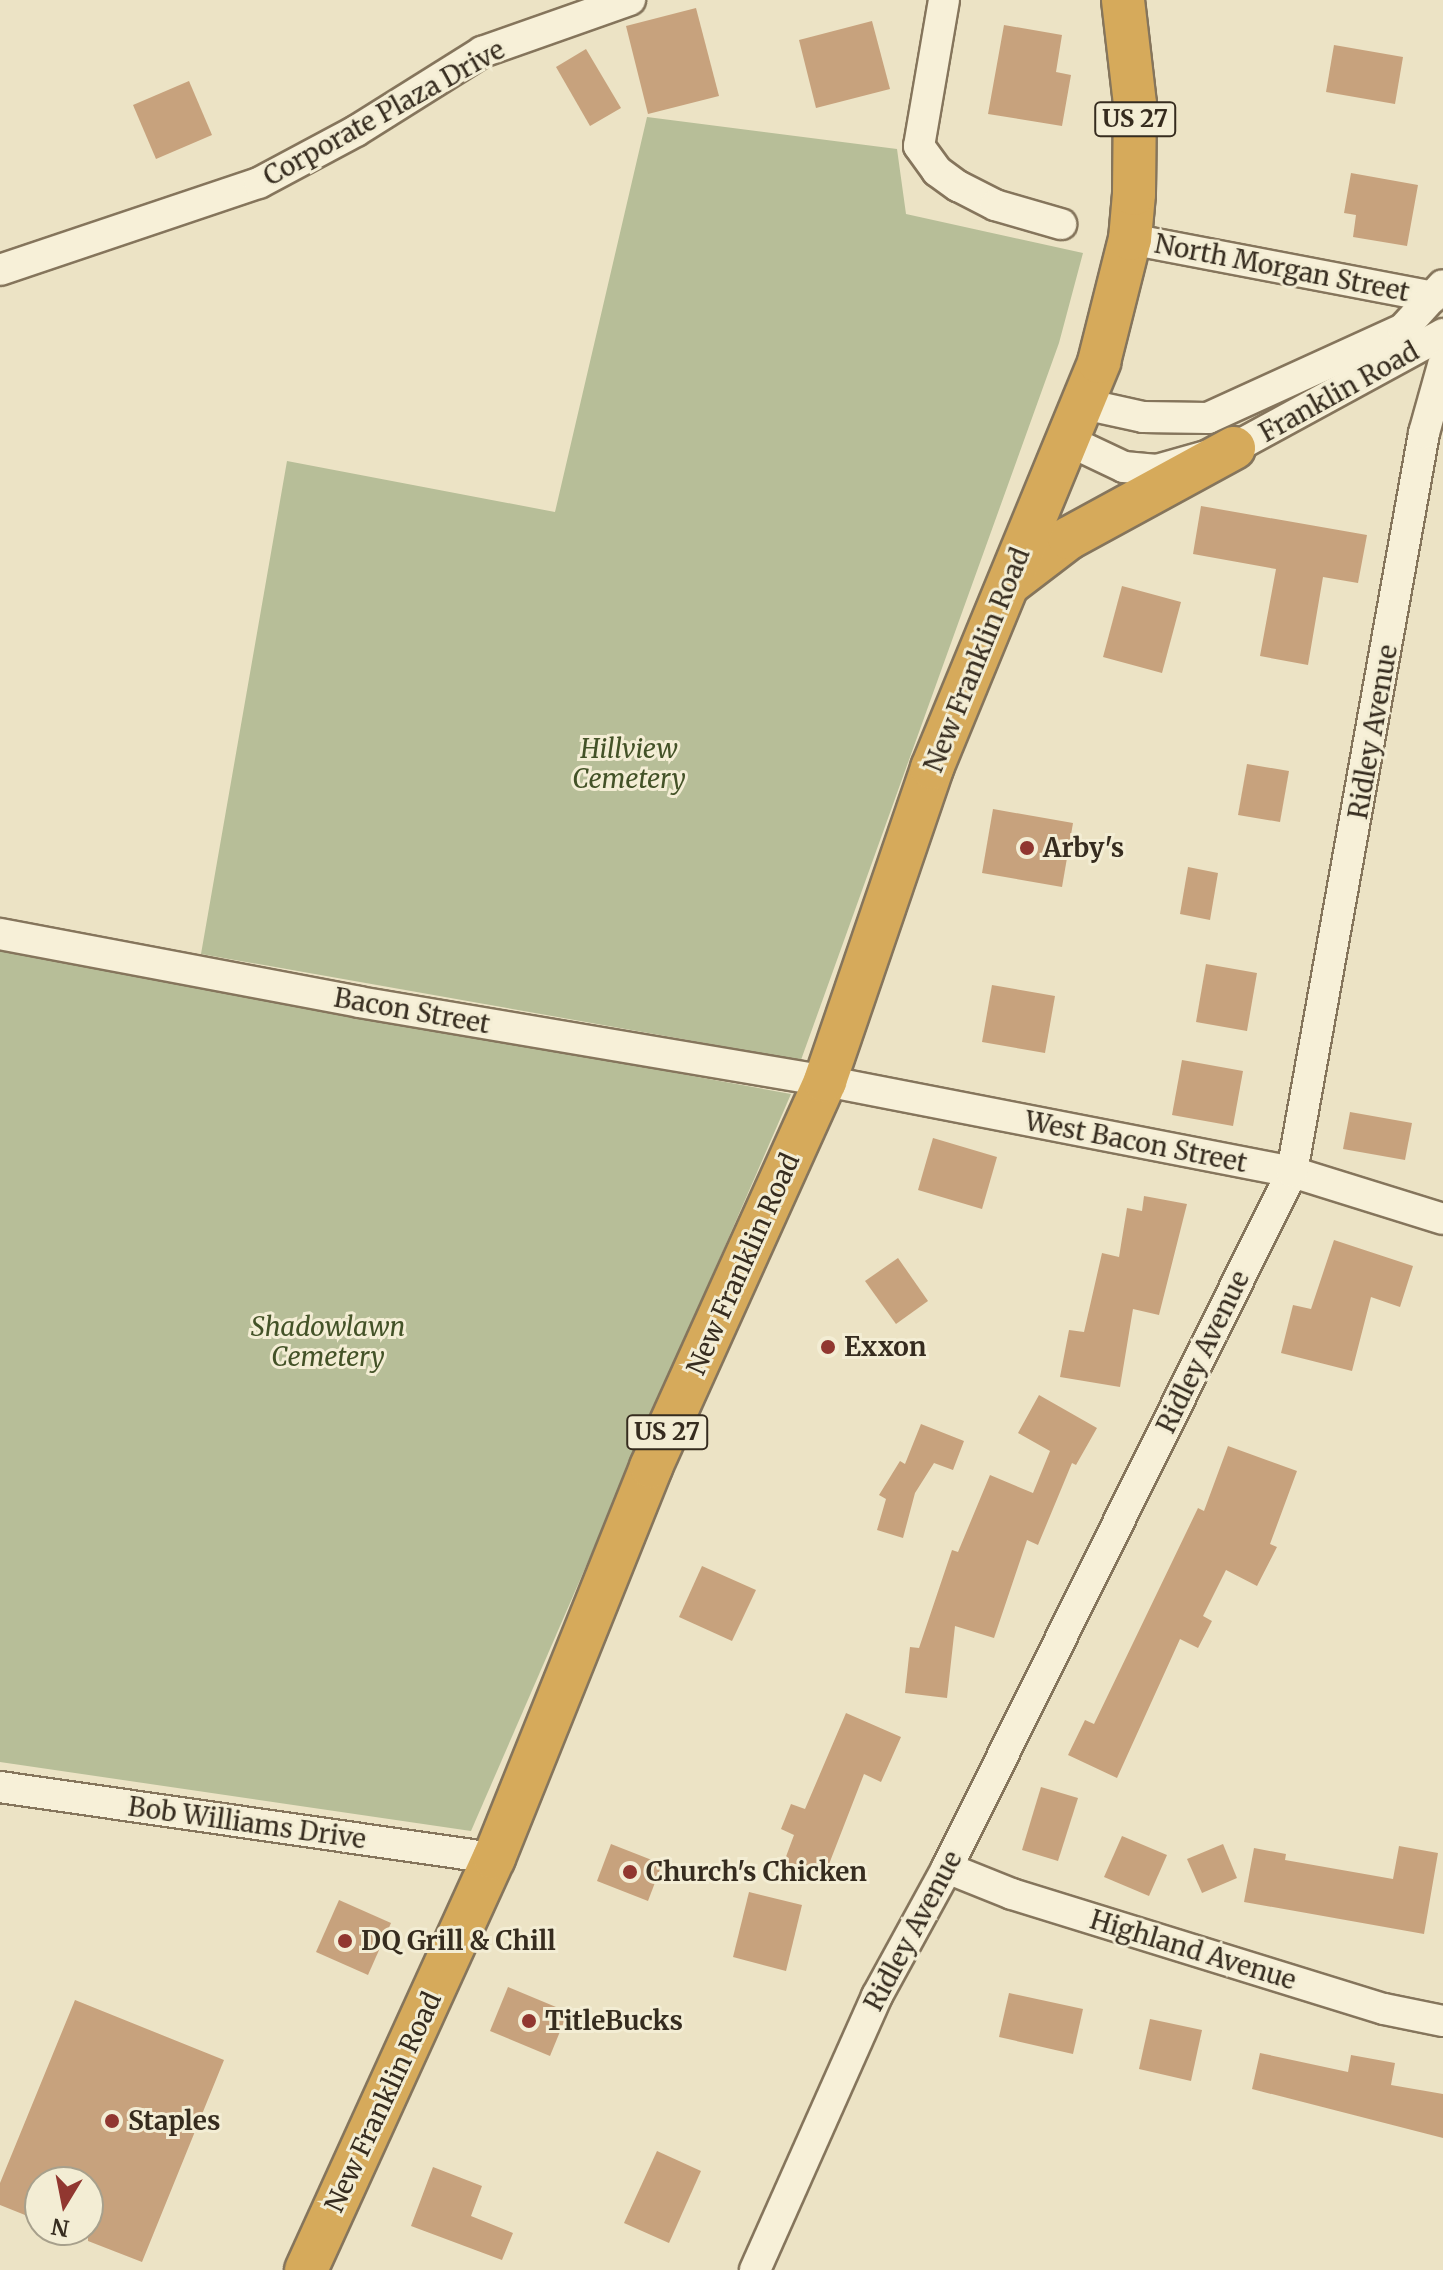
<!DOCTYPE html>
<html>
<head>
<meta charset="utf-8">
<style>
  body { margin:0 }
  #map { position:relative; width:1443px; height:2270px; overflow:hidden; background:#ece3c5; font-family:Merriweather,serif }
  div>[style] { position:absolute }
  .cemetery>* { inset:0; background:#b7be98 }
  .building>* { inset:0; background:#c7a27d }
  .roads { filter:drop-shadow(2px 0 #85755c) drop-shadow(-2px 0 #85755c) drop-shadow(0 2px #85755c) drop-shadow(0 -2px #85755c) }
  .minor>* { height:30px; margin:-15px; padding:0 15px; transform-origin:15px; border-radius:15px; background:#f7f0d8 }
  .highway>* { height:42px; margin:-21px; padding:0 21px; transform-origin:21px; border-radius:21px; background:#d6aa5b }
  .dots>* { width:22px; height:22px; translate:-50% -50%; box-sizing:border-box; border:4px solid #f3edd4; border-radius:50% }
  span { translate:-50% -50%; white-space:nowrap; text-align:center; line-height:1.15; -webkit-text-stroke:6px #f3edd4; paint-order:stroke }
  .shield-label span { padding:2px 6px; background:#f3edd4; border:2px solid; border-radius:6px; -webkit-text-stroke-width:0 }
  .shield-label { font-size:24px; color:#362c1f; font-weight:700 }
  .street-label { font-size:26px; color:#362c1f }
  .park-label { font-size:26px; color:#435227; font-style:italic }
  .poi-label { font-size:26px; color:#362c1f; font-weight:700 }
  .left { translate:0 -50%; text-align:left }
  .north { position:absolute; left:24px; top:2166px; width:80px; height:80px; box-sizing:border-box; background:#f3edd4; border:2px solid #a7a08c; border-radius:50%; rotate:190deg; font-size:22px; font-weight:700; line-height:32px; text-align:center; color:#362c1f }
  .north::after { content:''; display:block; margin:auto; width:28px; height:36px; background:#913730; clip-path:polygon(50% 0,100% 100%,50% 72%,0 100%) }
</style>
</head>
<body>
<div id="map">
  <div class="cemetery">
    <div style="clip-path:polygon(647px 117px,897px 149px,906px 214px,1083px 253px,1059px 343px,801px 1060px,201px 954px,287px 461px,555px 512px)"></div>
    <div style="clip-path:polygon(0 950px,791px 1094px,471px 1831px,0 1762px)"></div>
  </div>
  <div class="building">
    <div style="clip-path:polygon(696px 8px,719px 96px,648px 114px,626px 26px)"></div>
    <div style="clip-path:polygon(872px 21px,890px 89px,816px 108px,799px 40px)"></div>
    <div style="clip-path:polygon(1004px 25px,1062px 35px,1056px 72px,1071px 75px,1062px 126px,988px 114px)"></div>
    <div style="clip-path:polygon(1334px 45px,1403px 57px,1395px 104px,1326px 92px)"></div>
    <div style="clip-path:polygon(586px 49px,621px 108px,590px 126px,556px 67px)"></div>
    <div style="clip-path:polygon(189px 81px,212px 135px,156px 159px,133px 105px)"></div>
    <div style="clip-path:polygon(1351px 173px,1418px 185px,1407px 246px,1353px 237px,1356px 215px,1344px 213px)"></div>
    <div style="clip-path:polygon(1201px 506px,1367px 535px,1358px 583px,1323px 577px,1308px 665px,1260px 656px,1276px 569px,1193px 554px)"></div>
    <div style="clip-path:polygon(1122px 586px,1181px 602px,1162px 673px,1103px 657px)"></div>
    <div style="clip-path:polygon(1247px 764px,1289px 771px,1280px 822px,1238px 815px)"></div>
    <div style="clip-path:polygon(993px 809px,1073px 823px,1062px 887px,982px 873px)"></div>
    <div style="clip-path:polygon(1188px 867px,1218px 873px,1210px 920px,1180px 914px)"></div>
    <div style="clip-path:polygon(1206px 964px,1257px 973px,1247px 1031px,1196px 1022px)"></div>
    <div style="clip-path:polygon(992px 985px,1055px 996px,1045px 1053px,982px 1042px)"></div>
    <div style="clip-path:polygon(1182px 1060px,1243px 1071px,1233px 1126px,1172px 1115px)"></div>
    <div style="clip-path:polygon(1350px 1112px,1412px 1123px,1405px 1160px,1343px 1149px)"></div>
    <div style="clip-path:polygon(933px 1138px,997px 1157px,982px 1209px,918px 1190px)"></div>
    <div style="clip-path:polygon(1144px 1196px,1187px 1204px,1159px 1315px,1133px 1309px,1120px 1387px,1060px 1377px,1069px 1330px,1084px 1332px,1102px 1253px,1119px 1257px,1127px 1208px,1142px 1211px)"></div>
    <div style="clip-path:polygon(1334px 1240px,1413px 1266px,1400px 1307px,1371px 1297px,1352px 1371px,1281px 1353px,1293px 1305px,1311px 1309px)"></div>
    <div style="clip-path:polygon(898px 1258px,928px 1301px,896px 1324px,865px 1281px)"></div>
    <div style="clip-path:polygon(1039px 1395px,1097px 1428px,1076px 1465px,1072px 1463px,1038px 1545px,1027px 1540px,994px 1638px,955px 1626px,947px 1698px,905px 1693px,910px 1647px,919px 1648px,952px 1550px,958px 1552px,990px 1475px,1033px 1493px,1050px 1451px,1018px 1433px)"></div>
    <div style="clip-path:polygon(921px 1424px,964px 1441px,953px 1470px,934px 1463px,915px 1493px,903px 1538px,877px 1530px,886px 1499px,879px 1495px,900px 1461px,905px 1464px)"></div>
    <div style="clip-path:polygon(1228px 1446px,1297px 1471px,1270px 1544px,1277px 1547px,1257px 1586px,1226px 1570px,1203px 1616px,1212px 1621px,1198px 1648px,1180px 1639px,1117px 1778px,1068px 1755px,1085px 1720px,1094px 1724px,1198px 1508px,1204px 1511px)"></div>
    <div style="clip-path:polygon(702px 1566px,756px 1590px,732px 1641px,679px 1617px)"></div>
    <div style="clip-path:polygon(846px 1713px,901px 1737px,881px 1782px,864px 1774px,824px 1877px,784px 1862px,794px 1835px,781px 1829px,791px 1804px,805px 1809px)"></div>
    <div style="clip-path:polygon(1041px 1787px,1078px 1798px,1058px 1861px,1022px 1850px)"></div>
    <div style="clip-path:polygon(1122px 1836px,1167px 1855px,1149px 1896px,1104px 1877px)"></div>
    <div style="clip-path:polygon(611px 1844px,662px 1864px,648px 1901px,597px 1881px)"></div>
    <div style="clip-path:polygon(1223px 1844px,1237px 1878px,1202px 1893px,1187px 1859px)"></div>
    <div style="clip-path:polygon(1399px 1846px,1438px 1853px,1424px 1934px,1244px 1902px,1254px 1848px,1286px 1854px,1285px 1860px,1393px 1879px)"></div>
    <div style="clip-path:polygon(749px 1892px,802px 1905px,786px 1971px,733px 1957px)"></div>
    <div style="clip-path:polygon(339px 1900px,391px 1923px,368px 1975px,316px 1952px)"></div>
    <div style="clip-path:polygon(508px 1987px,568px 2012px,550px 2056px,490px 2031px)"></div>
    <div style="clip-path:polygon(1009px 1993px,1083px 2009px,1073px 2054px,999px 2037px)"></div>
    <div style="clip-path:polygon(75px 2000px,224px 2060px,142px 2262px,88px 2241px,88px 2182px,40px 2182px,40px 2221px,0 2205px,0 2183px)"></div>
    <div style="clip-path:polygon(1150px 2019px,1202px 2030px,1191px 2081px,1139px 2069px)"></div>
    <div style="clip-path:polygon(1260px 2053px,1348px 2072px,1351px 2055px,1395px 2063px,1391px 2085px,1443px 2094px,1443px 2138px,1252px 2089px)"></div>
    <div style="clip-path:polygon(657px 2151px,701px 2171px,669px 2243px,624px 2223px)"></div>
    <div style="clip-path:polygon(433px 2167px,482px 2186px,471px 2216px,513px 2233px,502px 2260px,411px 2226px)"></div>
  </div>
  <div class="roads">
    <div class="minor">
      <div style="left:944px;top:0;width:148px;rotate:99.7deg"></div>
      <div style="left:919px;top:146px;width:31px;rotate:54deg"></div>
      <div style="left:937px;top:171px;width:26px;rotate:36deg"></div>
      <div style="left:958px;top:186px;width:42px;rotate:27.2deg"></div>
      <div style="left:995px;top:205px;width:69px;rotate:16.1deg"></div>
      <div style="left:1130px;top:239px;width:309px;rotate:10.8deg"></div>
      <div style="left:0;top:270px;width:273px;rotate:-18.6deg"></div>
      <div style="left:259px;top:183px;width:110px;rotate:-28.2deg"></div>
      <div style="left:356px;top:131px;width:149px;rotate:-32.1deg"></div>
      <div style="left:482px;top:52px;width:157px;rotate:-19.4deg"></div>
      <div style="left:1084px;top:404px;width:60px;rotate:12.4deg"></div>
      <div style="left:1143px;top:417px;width:65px;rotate:0.9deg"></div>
      <div style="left:1208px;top:418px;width:214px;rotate:-24.5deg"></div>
      <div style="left:1403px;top:329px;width:59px;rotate:-47.7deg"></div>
      <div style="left:1069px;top:441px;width:61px;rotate:25.3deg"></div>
      <div style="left:1124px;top:467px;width:33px;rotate:5deg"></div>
      <div style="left:1157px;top:470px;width:80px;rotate:-15.9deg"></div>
      <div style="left:1234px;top:448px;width:238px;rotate:-28.6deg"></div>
      <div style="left:0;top:934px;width:365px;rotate:10.7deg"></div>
      <div style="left:359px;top:1002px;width:473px;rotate:9.6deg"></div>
      <div style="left:825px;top:1081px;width:476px;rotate:11deg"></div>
      <div style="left:1292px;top:1172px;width:158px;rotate:17.3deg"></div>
      <div style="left:0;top:1787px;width:499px;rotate:8.2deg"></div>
      <div style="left:947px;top:1868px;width:70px;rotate:21.8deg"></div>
      <div style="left:1012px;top:1894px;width:389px;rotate:17.2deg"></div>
      <div style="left:1384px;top:2009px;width:60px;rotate:11.5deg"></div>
      <div style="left:755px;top:2270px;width:300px;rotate:-66deg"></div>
      <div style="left:877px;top:1996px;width:146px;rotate:-61.3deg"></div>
      <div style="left:947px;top:1868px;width:777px;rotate:-63.63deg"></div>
      <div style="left:1292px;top:1172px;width:751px;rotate:-79.87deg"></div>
      <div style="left:1424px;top:433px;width:71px;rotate:-74.4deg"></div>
    </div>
    <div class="highway">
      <div style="left:1010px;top:583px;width:74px;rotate:-37.3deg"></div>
      <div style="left:1069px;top:538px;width:188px;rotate:-28.6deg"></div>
      <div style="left:306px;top:2270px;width:453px;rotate:-65.5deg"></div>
      <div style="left:494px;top:1858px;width:421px;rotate:-68.1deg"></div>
      <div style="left:651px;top:1467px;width:423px;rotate:-65.7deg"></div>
      <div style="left:825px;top:1081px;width:331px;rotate:-71.1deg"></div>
      <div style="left:932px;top:768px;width:439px;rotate:-67.6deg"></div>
      <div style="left:1099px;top:362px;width:127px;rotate:-75.9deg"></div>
      <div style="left:1130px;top:239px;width:45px;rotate:-84.9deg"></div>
      <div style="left:1134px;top:194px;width:90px;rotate:-89.4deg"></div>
      <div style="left:1135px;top:104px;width:105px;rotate:-96.6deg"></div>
    </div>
  </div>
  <div class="dots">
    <div style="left:1027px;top:848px;background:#913730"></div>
    <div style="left:828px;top:1347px;background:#913730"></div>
    <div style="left:630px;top:1872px;background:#913730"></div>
    <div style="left:345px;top:1941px;background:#913730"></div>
    <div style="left:529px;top:2021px;background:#913730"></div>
    <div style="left:112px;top:2121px;background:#913730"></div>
  </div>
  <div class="shield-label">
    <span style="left:1135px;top:119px">US 27</span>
    <span style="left:667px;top:1432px">US 27</span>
  </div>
  <div class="street-label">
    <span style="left:384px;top:113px;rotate:-29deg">Corporate Plaza Drive</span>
    <span style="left:1282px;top:268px;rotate:11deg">North Morgan Street</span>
    <span style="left:1339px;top:392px;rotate:-29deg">Franklin Road</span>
    <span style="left:977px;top:660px;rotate:-68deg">New Franklin Road</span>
    <span style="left:1373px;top:732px;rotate:-80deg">Ridley Avenue</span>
    <span style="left:412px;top:1011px;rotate:10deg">Bacon Street</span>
    <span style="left:1136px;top:1142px;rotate:11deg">West Bacon Street</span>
    <span style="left:743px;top:1264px;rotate:-66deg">New Franklin Road</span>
    <span style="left:1203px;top:1352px;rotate:-64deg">Ridley Avenue</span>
    <span style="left:247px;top:1823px;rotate:8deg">Bob Williams Drive</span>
    <span style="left:913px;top:1931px;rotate:-62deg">Ridley Avenue</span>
    <span style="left:1193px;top:1950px;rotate:17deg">Highland Avenue</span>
    <span style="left:383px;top:2102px;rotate:-65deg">New Franklin Road</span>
  </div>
  <div class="park-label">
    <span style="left:629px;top:764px">Hillview<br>Cemetery</span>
    <span style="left:328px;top:1342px">Shadowlawn<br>Cemetery</span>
  </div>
  <div class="poi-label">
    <span class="left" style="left:1043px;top:848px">Arby's</span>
    <span class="left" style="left:844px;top:1347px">Exxon</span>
    <span class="left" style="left:646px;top:1872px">Church's Chicken</span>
    <span class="left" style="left:361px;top:1941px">DQ Grill &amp; Chill</span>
    <span class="left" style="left:545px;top:2021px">TitleBucks</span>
    <span class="left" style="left:128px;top:2121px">Staples</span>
  </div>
  <div class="north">N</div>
</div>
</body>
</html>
